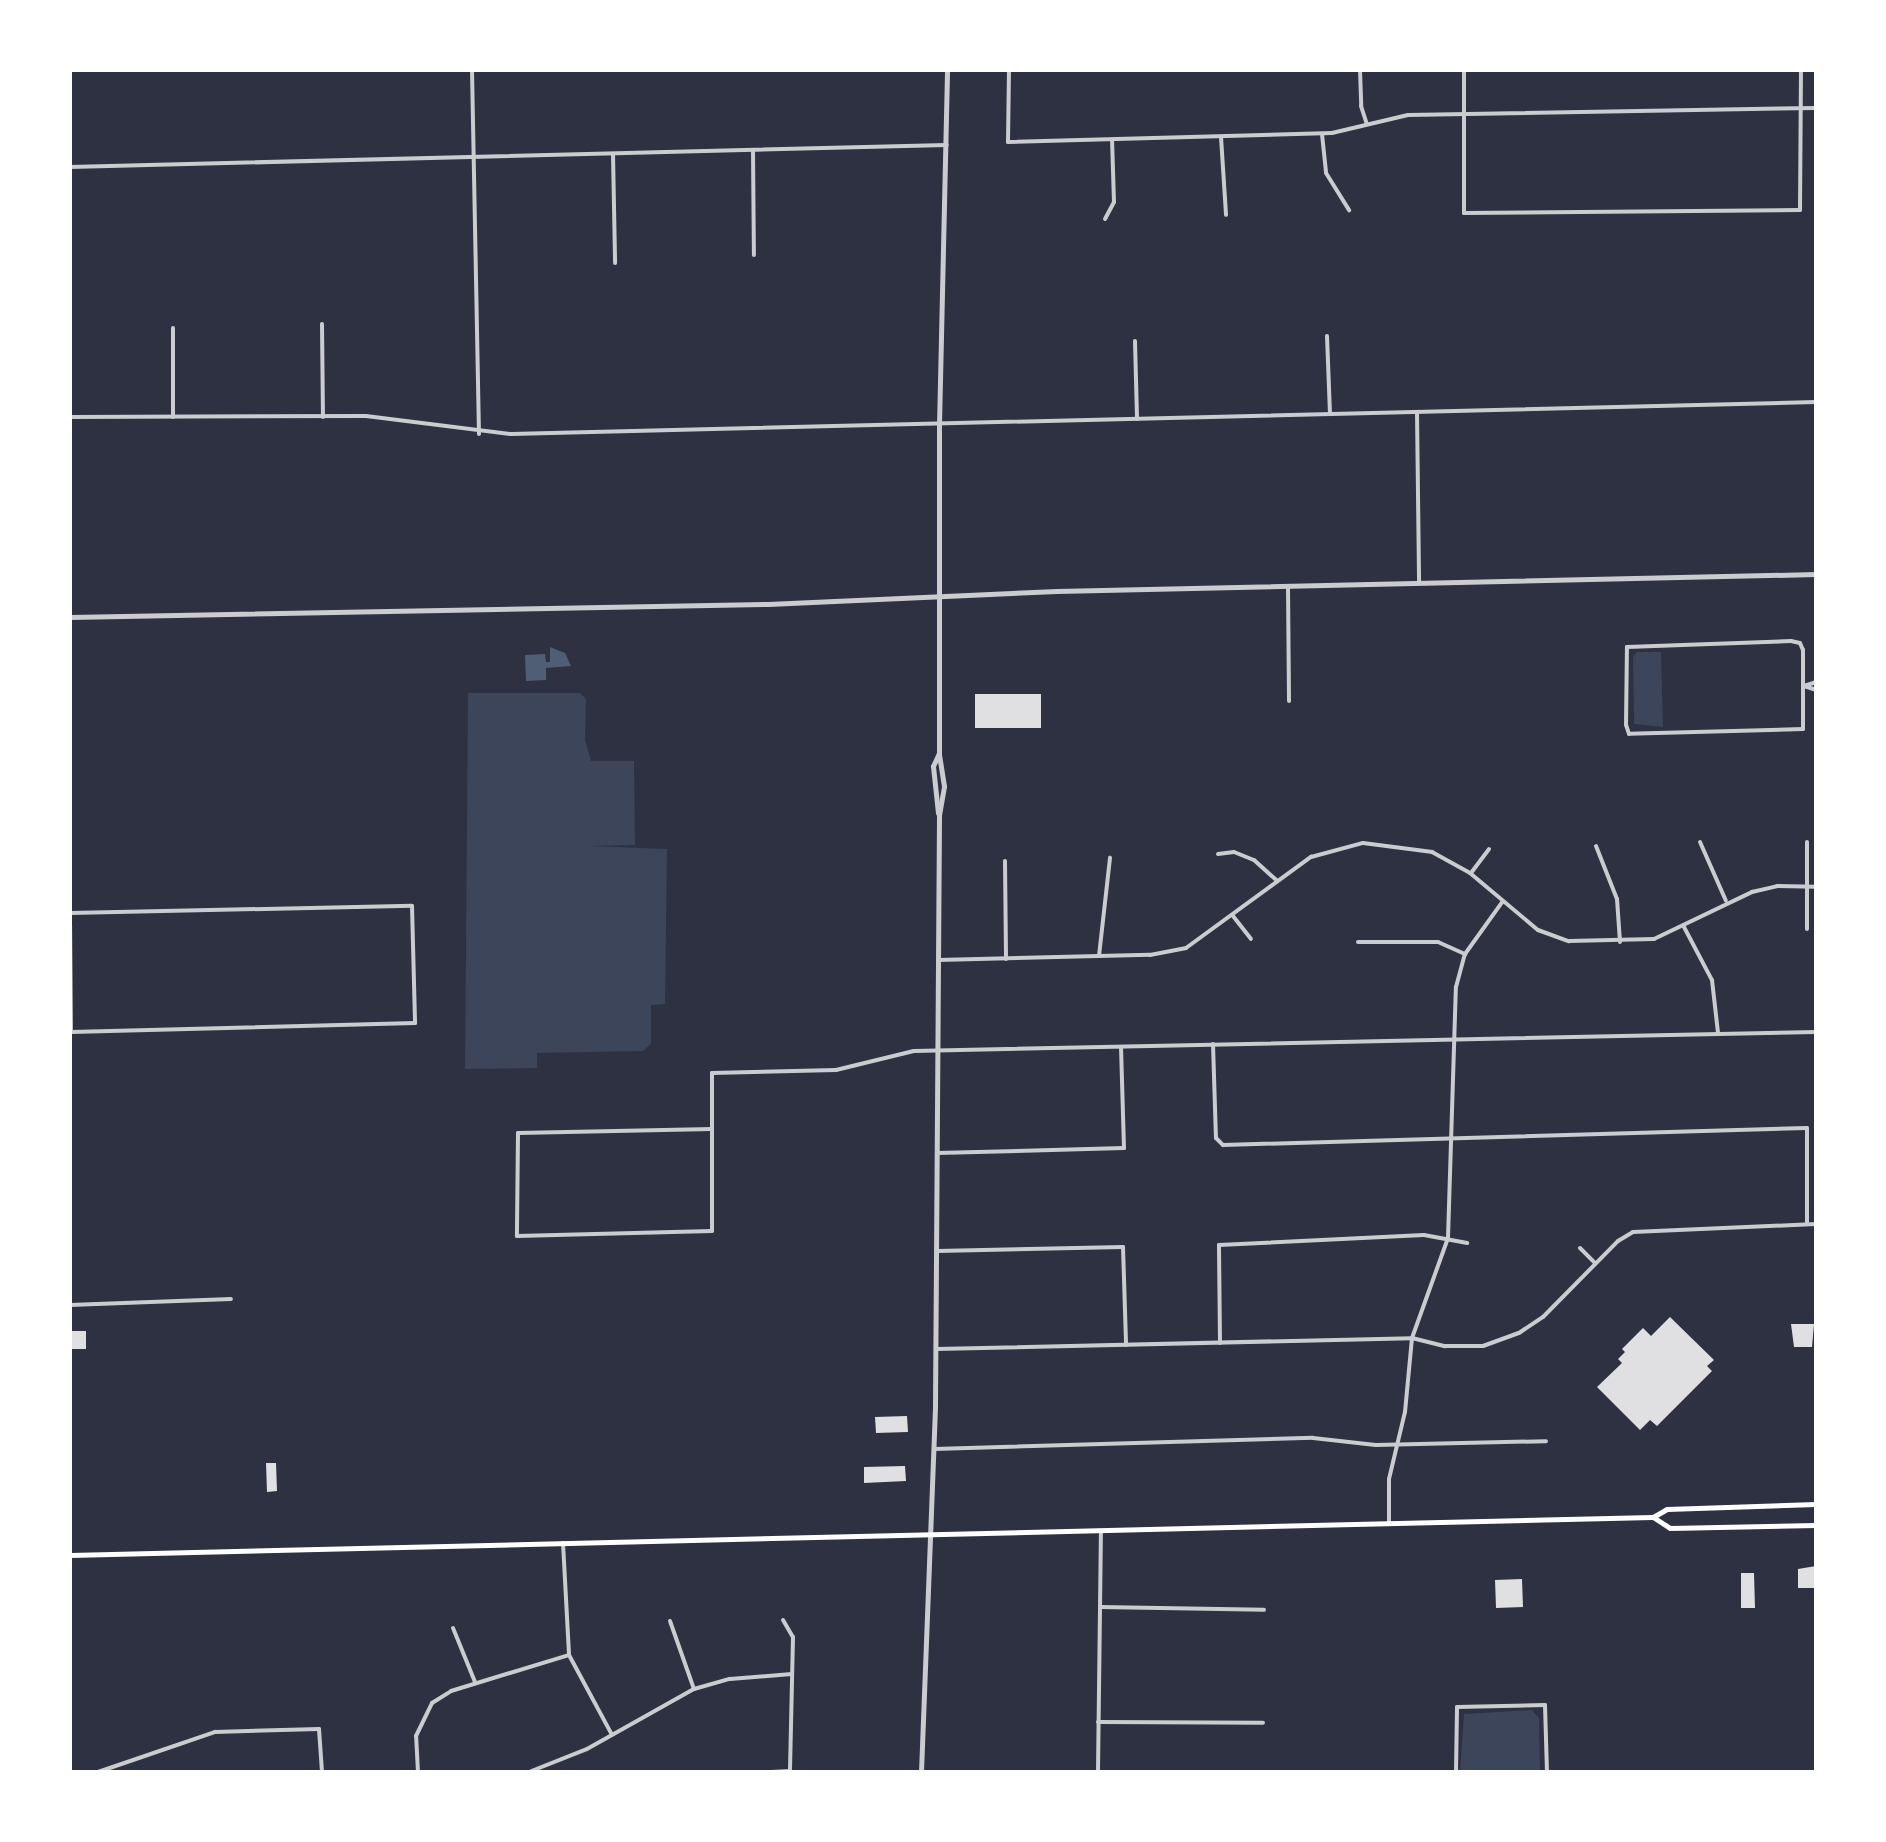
<!DOCTYPE html>
<html>
<head>
<meta charset="utf-8">
<style>
  body { margin:0 }
  #map { position:relative; width:1886px; height:1842px; overflow:hidden; background:#2d3142; font-family:Lato,sans-serif }
  div>[style] { position:absolute }
  .green>* { inset:0; background:#3c4559 }
  .water>* { inset:0; background:#4f5d75 }
  .building>* { inset:0; background:#e0e0e3 }
  .minor>* { height:4px; margin:-2px; padding:0 2px; transform-origin:2px; border-radius:2px; background:#caccd0 }
  .tertiary>* { height:5px; margin:-2.5px; padding:0 2.5px; transform-origin:2.5px; border-radius:2.5px; background:#caccd0 }
  .secondary>* { height:5px; margin:-2.5px; padding:0 2.5px; transform-origin:2.5px; border-radius:2.5px; background:#fff }
  span { translate:-50% -50%; white-space:nowrap; text-align:center; line-height:1.15; -webkit-text-stroke:8px #fff; paint-order:stroke }
  .frame { position:absolute; inset:0; border:72px solid #fff; pointer-events:none }
</style>
</head>
<body>
<div id="map">
  <div class="green">
    <div style="clip-path:polygon(1637px 652px,1661px 652px,1663px 727px,1634px 724px,1633px 657px)"></div>
    <div style="clip-path:polygon(468px 693px,580px 693px,586px 699px,585px 740px,591px 761px,634px 761px,635px 845px,591px 846px,667px 849px,665px 1004px,651px 1005px,651px 1044px,643px 1051px,537px 1053px,537px 1068px,465px 1069px)"></div>
    <div style="clip-path:polygon(1532px 1710px,1539px 1718px,1540px 1772px,1460px 1772px,1464px 1714px)"></div>
  </div>
  <div class="water">
    <div style="clip-path:polygon(550px 647px,565px 653px,571px 666px,546px 668px,546px 680px,526px 681px,525px 655px,545px 654px,546px 662px,550px 662px)"></div>
  </div>
  <div class="building">
    <div style="clip-path:polygon(975px 694px,1041px 694px,1041px 728px,975px 728px)"></div>
    <div style="clip-path:polygon(1670px 1317px,1714px 1360px,1707px 1366px,1712px 1371px,1657px 1426px,1650px 1420px,1640px 1430px,1597px 1387px,1622px 1363px,1618px 1359px,1625px 1352px,1622px 1349px,1643px 1328px,1651px 1336px)"></div>
    <div style="clip-path:polygon(1791px 1324px,1814px 1324px,1812px 1347px,1794px 1347px)"></div>
    <div style="clip-path:polygon(70px 1331px,86px 1331px,86px 1349px,70px 1349px)"></div>
    <div style="clip-path:polygon(907px 1416px,908px 1432px,876px 1433px,875px 1417px)"></div>
    <div style="clip-path:polygon(266px 1463px,276px 1463px,277px 1491px,267px 1492px)"></div>
    <div style="clip-path:polygon(905px 1466px,906px 1481px,864px 1483px,864px 1467px)"></div>
    <div style="clip-path:polygon(1816px 1566px,1816px 1588px,1798px 1588px,1798px 1569px)"></div>
    <div style="clip-path:polygon(1741px 1573px,1754px 1573px,1755px 1608px,1741px 1608px)"></div>
    <div style="clip-path:polygon(1522px 1579px,1523px 1607px,1496px 1608px,1495px 1580px)"></div>
  </div>
  <div class="minor">
    <div style="left:472px;top:70px;width:364px;rotate:88.9deg"></div>
    <div style="left:1009px;top:70px;width:72px;rotate:90.8deg"></div>
    <div style="left:1008px;top:142px;width:324px;rotate:-1.6deg"></div>
    <div style="left:1332px;top:133px;width:78px;rotate:-13.3deg"></div>
    <div style="left:1408px;top:115px;width:408px;rotate:-1deg"></div>
    <div style="left:1360px;top:70px;width:36px;rotate:88deg"></div>
    <div style="left:1361px;top:106px;width:19px;rotate:72deg"></div>
    <div style="left:1464px;top:70px;width:143px;rotate:90deg"></div>
    <div style="left:1464px;top:213px;width:336px;rotate:-0.5deg"></div>
    <div style="left:1800px;top:210px;width:140px;rotate:-89.6deg"></div>
    <div style="left:1322px;top:134px;width:39px;rotate:84deg"></div>
    <div style="left:1326px;top:173px;width:44px;rotate:58.1deg"></div>
    <div style="left:1221px;top:137px;width:78px;rotate:86.3deg"></div>
    <div style="left:753px;top:150px;width:105px;rotate:89.5deg"></div>
    <div style="left:613px;top:154px;width:109px;rotate:88.9deg"></div>
    <div style="left:70px;top:167px;width:877px;rotate:-1.44deg"></div>
    <div style="left:1105px;top:219px;width:19px;rotate:-62deg"></div>
    <div style="left:1114px;top:202px;width:62px;rotate:-91.8deg"></div>
    <div style="left:322px;top:324px;width:93px;rotate:89.4deg"></div>
    <div style="left:173px;top:328px;width:89px;rotate:90deg"></div>
    <div style="left:1327px;top:336px;width:77px;rotate:87.8deg"></div>
    <div style="left:1135px;top:341px;width:78px;rotate:88.5deg"></div>
    <div style="left:1417px;top:412px;width:170px;rotate:89.3deg"></div>
    <div style="left:70px;top:417px;width:296px;rotate:-0.2deg"></div>
    <div style="left:366px;top:416px;width:146px;rotate:7.1deg"></div>
    <div style="left:511px;top:434px;width:1305px;rotate:-1.4deg"></div>
    <div style="left:1288px;top:586px;width:115px;rotate:89.5deg"></div>
    <div style="left:1791px;top:641px;width:9px;rotate:13deg"></div>
    <div style="left:1800px;top:643px;width:8px;rotate:67deg"></div>
    <div style="left:1803px;top:650px;width:79px;rotate:90deg"></div>
    <div style="left:1803px;top:729px;width:174px;rotate:178.4deg"></div>
    <div style="left:1629px;top:734px;width:9px;rotate:-108deg"></div>
    <div style="left:1626px;top:725px;width:78px;rotate:-89.3deg"></div>
    <div style="left:1627px;top:647px;width:164px;rotate:-2.1deg"></div>
    <div style="left:1804px;top:686px;width:13px;rotate:-18deg"></div>
    <div style="left:1804px;top:686px;width:13px;rotate:18deg"></div>
    <div style="left:1700px;top:842px;width:64px;rotate:66.2deg"></div>
    <div style="left:1807px;top:842px;width:87px;rotate:90deg"></div>
    <div style="left:1596px;top:846px;width:57px;rotate:68.4deg"></div>
    <div style="left:1617px;top:899px;width:43px;rotate:86deg"></div>
    <div style="left:1218px;top:854px;width:16px;rotate:-7deg"></div>
    <div style="left:1234px;top:852px;width:22px;rotate:22deg"></div>
    <div style="left:1254px;top:860px;width:30px;rotate:42deg"></div>
    <div style="left:1005px;top:861px;width:98px;rotate:89.4deg"></div>
    <div style="left:1471px;top:873px;width:30px;rotate:-53deg"></div>
    <div style="left:70px;top:913px;width:342px;rotate:-1.2deg"></div>
    <div style="left:412px;top:906px;width:117px;rotate:88.5deg"></div>
    <div style="left:415px;top:1023px;width:344px;rotate:178.5deg"></div>
    <div style="left:71px;top:1032px;width:106px;rotate:-90.5deg"></div>
    <div style="left:1233px;top:916px;width:29px;rotate:52deg"></div>
    <div style="left:1684px;top:927px;width:60px;rotate:62.2deg"></div>
    <div style="left:1712px;top:980px;width:53px;rotate:83.5deg"></div>
    <div style="left:1358px;top:942px;width:80px"></div>
    <div style="left:1438px;top:942px;width:30px;rotate:24deg"></div>
    <div style="left:1099px;top:956px;width:99px;rotate:-83.6deg"></div>
    <div style="left:938px;top:960px;width:212px;rotate:-1.4deg"></div>
    <div style="left:1150px;top:955px;width:37px;rotate:-11deg"></div>
    <div style="left:1186px;top:948px;width:155px;rotate:-36.1deg"></div>
    <div style="left:1311px;top:857px;width:54px;rotate:-15.1deg"></div>
    <div style="left:1363px;top:843px;width:70px;rotate:7.4deg"></div>
    <div style="left:1432px;top:852px;width:43px;rotate:28.9deg"></div>
    <div style="left:1470px;top:873px;width:89px;rotate:40deg"></div>
    <div style="left:1538px;top:930px;width:33px;rotate:20deg"></div>
    <div style="left:1569px;top:941px;width:85px;rotate:-1.3deg"></div>
    <div style="left:1654px;top:939px;width:109px;rotate:-25.6deg"></div>
    <div style="left:1752px;top:892px;width:26px;rotate:-13deg"></div>
    <div style="left:1777px;top:886px;width:39px;rotate:1deg"></div>
    <div style="left:1213px;top:1044px;width:94px;rotate:88.2deg"></div>
    <div style="left:1216px;top:1138px;width:10px;rotate:45deg"></div>
    <div style="left:1223px;top:1145px;width:584px;rotate:-1.67deg"></div>
    <div style="left:1807px;top:1128px;width:96px;rotate:90deg"></div>
    <div style="left:712px;top:1129px;width:194px;rotate:178.8deg"></div>
    <div style="left:518px;top:1133px;width:103px;rotate:90.6deg"></div>
    <div style="left:517px;top:1236px;width:195px;rotate:-1.5deg"></div>
    <div style="left:712px;top:1231px;width:158px;rotate:-90deg"></div>
    <div style="left:712px;top:1073px;width:124px;rotate:-1.4deg"></div>
    <div style="left:836px;top:1070px;width:80px;rotate:-13.7deg"></div>
    <div style="left:914px;top:1051px;width:902px;rotate:-1.21deg"></div>
    <div style="left:937px;top:1153px;width:187px;rotate:-1.5deg"></div>
    <div style="left:1124px;top:1148px;width:101px;rotate:-91.7deg"></div>
    <div style="left:1580px;top:1248px;width:21px;rotate:45deg"></div>
    <div style="left:937px;top:1251px;width:186px;rotate:-1.2deg"></div>
    <div style="left:1123px;top:1247px;width:98px;rotate:88.2deg"></div>
    <div style="left:70px;top:1305px;width:161px;rotate:-2.1deg"></div>
    <div style="left:1220px;top:1343px;width:98px;rotate:-90.6deg"></div>
    <div style="left:1219px;top:1245px;width:205px;rotate:-2.8deg"></div>
    <div style="left:1424px;top:1235px;width:44px;rotate:10.5deg"></div>
    <div style="left:936px;top:1349px;width:476px;rotate:-1.3deg"></div>
    <div style="left:1412px;top:1338px;width:34px;rotate:14deg"></div>
    <div style="left:1445px;top:1346px;width:38px"></div>
    <div style="left:1483px;top:1346px;width:38px;rotate:-20deg"></div>
    <div style="left:1519px;top:1333px;width:29px;rotate:-34deg"></div>
    <div style="left:1543px;top:1317px;width:107px;rotate:-45.4deg"></div>
    <div style="left:1618px;top:1241px;width:17px;rotate:-31deg"></div>
    <div style="left:1633px;top:1232px;width:183px;rotate:-2.5deg"></div>
    <div style="left:934px;top:1449px;width:379px;rotate:-1.7deg"></div>
    <div style="left:1313px;top:1438px;width:63px;rotate:6.3deg"></div>
    <div style="left:1376px;top:1445px;width:170px;rotate:-1.3deg"></div>
    <div style="left:1389px;top:1522px;width:43px;rotate:-90deg"></div>
    <div style="left:1389px;top:1479px;width:69px;rotate:-76.6deg"></div>
    <div style="left:1405px;top:1412px;width:74px;rotate:-84.6deg"></div>
    <div style="left:1412px;top:1338px;width:106px;rotate:-70.2deg"></div>
    <div style="left:1448px;top:1238px;width:251px;rotate:-88.2deg"></div>
    <div style="left:1456px;top:987px;width:34px;rotate:-75deg"></div>
    <div style="left:1465px;top:954px;width:65px;rotate:-54.4deg"></div>
    <div style="left:563px;top:1543px;width:112px;rotate:86.9deg"></div>
    <div style="left:569px;top:1655px;width:89px;rotate:61.7deg"></div>
    <div style="left:1100px;top:1607px;width:164px;rotate:1deg"></div>
    <div style="left:783px;top:1620px;width:20px;rotate:60deg"></div>
    <div style="left:793px;top:1637px;width:135px;rotate:91.3deg"></div>
    <div style="left:670px;top:1621px;width:72px;rotate:70.6deg"></div>
    <div style="left:453px;top:1628px;width:58px;rotate:67.8deg"></div>
    <div style="left:1098px;top:1722px;width:165px;rotate:0.3deg"></div>
    <div style="left:98px;top:1772px;width:124px;rotate:-18.9deg"></div>
    <div style="left:215px;top:1732px;width:104px;rotate:-1.7deg"></div>
    <div style="left:319px;top:1729px;width:43px;rotate:86deg"></div>
    <div style="left:418px;top:1772px;width:36px;rotate:-93deg"></div>
    <div style="left:416px;top:1736px;width:37px;rotate:-64deg"></div>
    <div style="left:432px;top:1703px;width:22px;rotate:-32deg"></div>
    <div style="left:451px;top:1691px;width:123px;rotate:-17deg"></div>
    <div style="left:529px;top:1772px;width:62px;rotate:-21.6deg"></div>
    <div style="left:587px;top:1749px;width:123px;rotate:-29.3deg"></div>
    <div style="left:694px;top:1689px;width:37px;rotate:-16deg"></div>
    <div style="left:730px;top:1679px;width:62px;rotate:-4.6deg"></div>
    <div style="left:771px;top:1772px;width:19px;rotate:-3deg"></div>
    <div style="left:1098px;top:1772px;width:240px;rotate:-89.3deg"></div>
    <div style="left:1456px;top:1772px;width:65px;rotate:-89.1deg"></div>
    <div style="left:1457px;top:1707px;width:88px;rotate:-1.3deg"></div>
    <div style="left:1545px;top:1705px;width:67px;rotate:88.3deg"></div>
  </div>
  <div class="tertiary">
    <div style="left:70px;top:617px;width:698px;rotate:-1.07deg"></div>
    <div style="left:768px;top:604px;width:289px;rotate:-2.6deg"></div>
    <div style="left:1057px;top:591px;width:759px;rotate:-1.28deg"></div>
    <div style="left:938px;top:813px;width:47px;rotate:-96.1deg"></div>
    <div style="left:933px;top:766px;width:14px;rotate:-65deg"></div>
    <div style="left:921px;top:1772px;width:367px;rotate:-87.8deg"></div>
    <div style="left:935px;top:1405px;width:590px;rotate:-89.61deg"></div>
    <div style="left:939px;top:815px;width:29px;rotate:-80deg"></div>
    <div style="left:944px;top:786px;width:33px;rotate:-99deg"></div>
    <div style="left:939px;top:753px;width:328px;rotate:-90deg"></div>
    <div style="left:939px;top:425px;width:355px;rotate:-88.7deg"></div>
  </div>
  <div class="secondary">
    <div style="left:1653px;top:1517px;width:20px;rotate:33deg"></div>
    <div style="left:1670px;top:1528px;width:146px;rotate:-1.2deg"></div>
    <div style="left:70px;top:1555px;width:1583px;rotate:-1.38deg"></div>
    <div style="left:1653px;top:1517px;width:16px;rotate:-30deg"></div>
    <div style="left:1667px;top:1509px;width:149px;rotate:-1.9deg"></div>
  </div>
  <div class="frame"></div>
</div>
</body>
</html>
